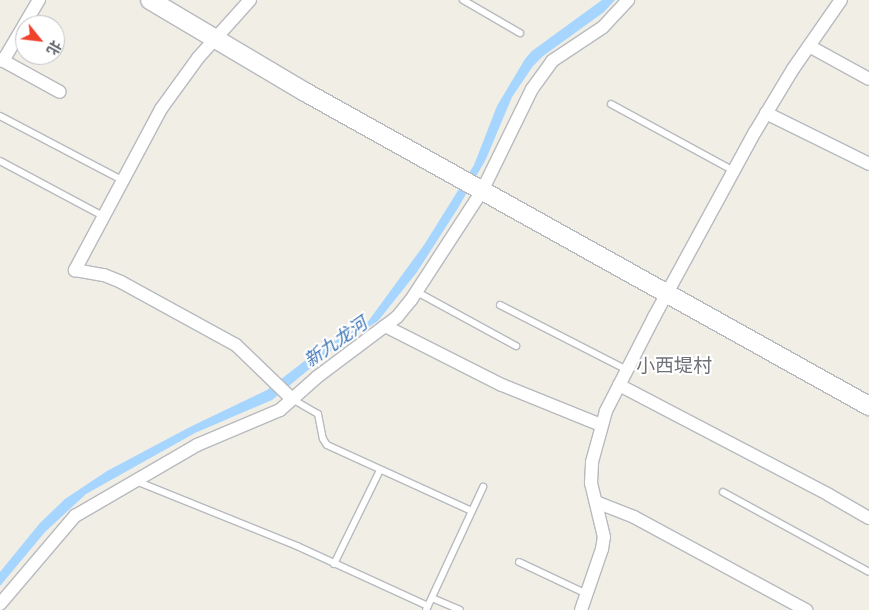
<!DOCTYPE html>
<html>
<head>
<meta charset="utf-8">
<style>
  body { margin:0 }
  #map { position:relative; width:869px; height:610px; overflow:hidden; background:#f0eee5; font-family:Overpass,"Noto Sans SC",sans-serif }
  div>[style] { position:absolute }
  .water>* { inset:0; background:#a6d5ff }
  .roads { filter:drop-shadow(1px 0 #b7babf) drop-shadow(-1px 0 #b7babf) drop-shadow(0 1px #b7babf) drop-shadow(0 -1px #b7babf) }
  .lane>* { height:6px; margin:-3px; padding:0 3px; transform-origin:3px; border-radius:3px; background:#fff }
  .street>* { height:12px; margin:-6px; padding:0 6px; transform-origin:6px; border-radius:6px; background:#fff }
  .secondary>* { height:18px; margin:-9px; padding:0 9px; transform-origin:9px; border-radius:9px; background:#fff }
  span { translate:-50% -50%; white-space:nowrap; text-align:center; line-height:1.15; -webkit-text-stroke:4px #fff; paint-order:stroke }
  .water-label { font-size:18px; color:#3e75b5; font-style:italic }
  .quarter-label { font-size:19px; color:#6e7278 }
  .north { position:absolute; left:15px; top:15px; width:50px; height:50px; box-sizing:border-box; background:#fff; border:1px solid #bebfc2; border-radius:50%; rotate:119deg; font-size:14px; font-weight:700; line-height:20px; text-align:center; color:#5d6066 }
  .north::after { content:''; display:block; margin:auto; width:18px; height:22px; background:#ef412c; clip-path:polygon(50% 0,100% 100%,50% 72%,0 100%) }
</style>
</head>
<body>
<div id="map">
  <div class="water">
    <div style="clip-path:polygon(602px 0,615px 0,604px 12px,543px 56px,533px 66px,512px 97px,486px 159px,458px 208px,417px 272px,378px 321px,331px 351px,272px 400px,195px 433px,86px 494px,45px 532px,0 586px,0 572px,40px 523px,65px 499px,107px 471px,190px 427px,267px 390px,320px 349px,367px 323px,424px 245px,474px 165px,497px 106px,525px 59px,532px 51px)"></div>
  </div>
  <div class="roads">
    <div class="lane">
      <div style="left:463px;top:0;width:66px;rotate:30.1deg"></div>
      <div style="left:611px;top:104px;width:140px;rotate:28.6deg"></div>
      <div style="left:0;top:116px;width:138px;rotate:27.7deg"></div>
      <div style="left:0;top:161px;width:117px;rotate:28.1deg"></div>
      <div style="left:417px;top:292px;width:113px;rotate:28.6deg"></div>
      <div style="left:500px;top:305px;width:143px;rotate:27.1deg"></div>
      <div style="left:292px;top:399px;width:30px;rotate:30deg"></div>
      <div style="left:318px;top:414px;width:25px;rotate:79deg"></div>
      <div style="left:323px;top:439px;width:7px;rotate:56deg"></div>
      <div style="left:327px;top:445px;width:159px;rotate:24.5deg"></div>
      <div style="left:136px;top:481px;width:174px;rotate:22deg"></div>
      <div style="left:297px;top:546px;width:144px;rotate:24.6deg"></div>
      <div style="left:723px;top:492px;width:166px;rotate:28.7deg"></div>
      <div style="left:519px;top:562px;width:75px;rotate:25.2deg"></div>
      <div style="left:334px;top:564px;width:105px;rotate:-63.9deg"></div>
      <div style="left:432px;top:598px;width:30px;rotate:23deg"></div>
      <div style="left:426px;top:610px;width:136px;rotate:-65.1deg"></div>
    </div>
    <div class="street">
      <div style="left:250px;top:0;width:78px;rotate:131.9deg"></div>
      <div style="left:198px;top:58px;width:63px;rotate:126deg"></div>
      <div style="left:161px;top:109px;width:183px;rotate:118.1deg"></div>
      <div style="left:75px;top:270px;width:29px;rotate:10deg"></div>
      <div style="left:104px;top:275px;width:18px;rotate:22deg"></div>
      <div style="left:121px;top:282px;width:131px;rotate:28.7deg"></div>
      <div style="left:236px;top:345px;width:78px;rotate:44deg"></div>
      <div style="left:809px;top:46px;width:68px;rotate:28.8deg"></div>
      <div style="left:0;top:59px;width:68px;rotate:28.8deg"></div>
      <div style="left:3px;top:61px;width:71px;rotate:-59.5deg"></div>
      <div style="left:766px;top:113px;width:115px;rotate:26.3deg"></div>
      <div style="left:385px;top:326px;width:131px;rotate:26.8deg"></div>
      <div style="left:502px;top:385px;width:107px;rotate:22deg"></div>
      <div style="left:619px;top:385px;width:237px;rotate:27.6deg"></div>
      <div style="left:829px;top:495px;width:46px;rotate:29.9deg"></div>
      <div style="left:596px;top:502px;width:41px;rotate:21.5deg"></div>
      <div style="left:634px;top:517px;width:196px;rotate:28.4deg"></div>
      <div style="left:0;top:604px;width:116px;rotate:-49.6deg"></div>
      <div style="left:75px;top:516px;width:141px;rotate:-30.2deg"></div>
      <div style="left:197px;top:445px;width:90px;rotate:-22.9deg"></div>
      <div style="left:280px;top:410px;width:50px;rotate:-41.7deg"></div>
      <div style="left:317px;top:377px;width:100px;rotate:-36.9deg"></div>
      <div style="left:397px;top:317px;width:22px;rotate:-51deg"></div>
      <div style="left:411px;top:300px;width:130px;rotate:-56.9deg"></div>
      <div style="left:482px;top:191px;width:114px;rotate:-63.9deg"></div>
      <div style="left:532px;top:89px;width:34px;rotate:-54deg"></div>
      <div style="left:552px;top:61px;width:61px;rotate:-33.7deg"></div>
      <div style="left:603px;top:27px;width:37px;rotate:-47deg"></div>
      <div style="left:581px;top:610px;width:65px;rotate:-71deg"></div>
      <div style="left:602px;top:549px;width:12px;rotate:-81deg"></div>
      <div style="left:604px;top:537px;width:56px;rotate:-103.5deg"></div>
      <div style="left:591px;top:483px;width:21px;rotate:-87deg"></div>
      <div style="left:592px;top:462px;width:53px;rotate:-74.6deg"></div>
      <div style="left:606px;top:411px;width:106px;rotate:-62.9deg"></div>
      <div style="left:654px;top:317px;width:211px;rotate:-61.4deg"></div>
      <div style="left:755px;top:132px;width:74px;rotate:-58.9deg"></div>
      <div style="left:793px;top:69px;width:84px;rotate:-55.2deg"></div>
    </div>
    <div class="secondary">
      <div style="left:150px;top:0;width:180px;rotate:30.7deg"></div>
      <div style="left:305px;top:92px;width:646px;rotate:29.11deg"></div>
    </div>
  </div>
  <div class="water-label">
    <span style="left:337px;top:344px;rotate:-35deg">新九龙河</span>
  </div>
  <div class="quarter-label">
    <span style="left:674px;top:368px">小西堤村</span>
  </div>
  <div class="north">北</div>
</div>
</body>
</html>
